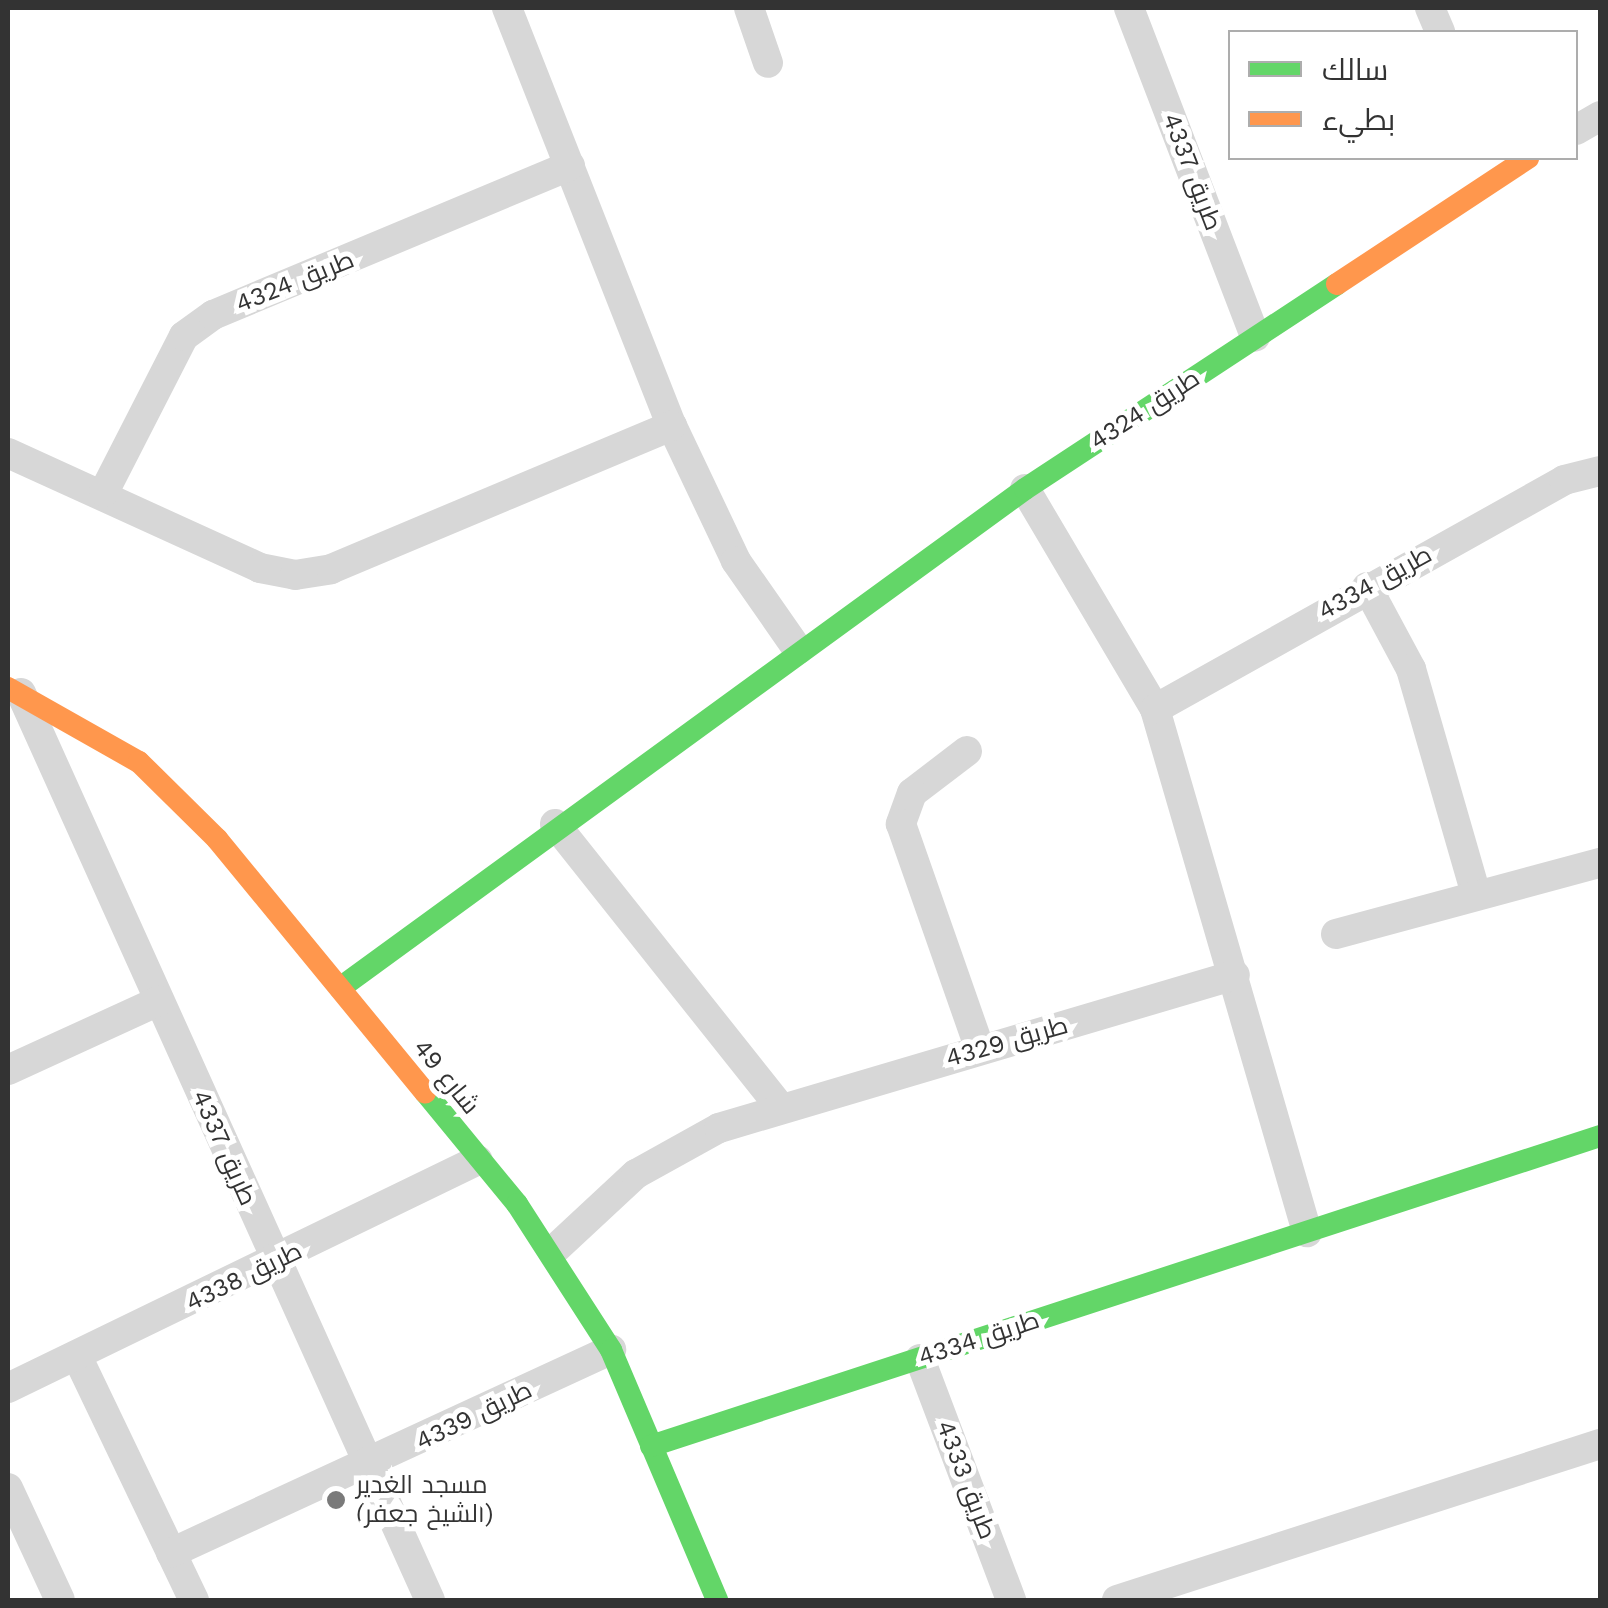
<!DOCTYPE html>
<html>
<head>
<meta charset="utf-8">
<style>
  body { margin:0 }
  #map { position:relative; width:1608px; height:1608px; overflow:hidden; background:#fff; font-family:"Work Sans",Cairo,sans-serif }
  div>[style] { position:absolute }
  .street>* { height:30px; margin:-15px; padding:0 15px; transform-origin:15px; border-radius:15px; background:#d7d7d7 }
  .fast>* { height:22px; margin:-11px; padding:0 11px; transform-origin:11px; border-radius:11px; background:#63d668 }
  .slow>* { height:22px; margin:-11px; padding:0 11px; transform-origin:11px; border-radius:11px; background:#ff974d }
  .dots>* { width:28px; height:28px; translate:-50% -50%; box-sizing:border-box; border:5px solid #fff; border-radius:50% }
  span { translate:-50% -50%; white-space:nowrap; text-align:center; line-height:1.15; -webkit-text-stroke:10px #fff; paint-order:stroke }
  .street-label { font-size:25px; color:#333 }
  .poi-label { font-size:25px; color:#333 }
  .left { translate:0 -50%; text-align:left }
  .frame { position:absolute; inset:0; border:10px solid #333; pointer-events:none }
  .legend { position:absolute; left:1228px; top:30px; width:350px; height:130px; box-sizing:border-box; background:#fff; border:2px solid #adadad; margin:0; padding:12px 18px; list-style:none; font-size:30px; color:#333 }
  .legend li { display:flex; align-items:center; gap:20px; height:50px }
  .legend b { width:50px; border:2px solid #adadad }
</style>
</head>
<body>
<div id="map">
  <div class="street">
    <div style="left:507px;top:8px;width:449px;rotate:68.5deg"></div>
    <div style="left:672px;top:426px;width:149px;rotate:64.6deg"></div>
    <div style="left:736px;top:561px;width:108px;rotate:55.1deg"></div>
    <div style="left:749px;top:8px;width:58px;rotate:70.9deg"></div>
    <div style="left:1129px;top:8px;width:352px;rotate:69deg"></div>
    <div style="left:1430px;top:8px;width:26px;rotate:67deg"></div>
    <div style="left:1576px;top:130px;width:28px;rotate:-30deg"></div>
    <div style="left:8px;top:453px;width:277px;rotate:24.5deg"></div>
    <div style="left:260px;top:568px;width:36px;rotate:11deg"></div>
    <div style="left:295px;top:575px;width:36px;rotate:-9deg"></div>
    <div style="left:331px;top:569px;width:370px;rotate:-22.8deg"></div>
    <div style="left:1025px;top:489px;width:256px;rotate:59.4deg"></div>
    <div style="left:1155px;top:709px;width:545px;rotate:73.79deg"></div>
    <div style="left:104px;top:492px;width:175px;rotate:-62.9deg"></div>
    <div style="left:184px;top:336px;width:36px;rotate:-36deg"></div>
    <div style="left:213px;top:315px;width:387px;rotate:-22.7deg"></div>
    <div style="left:1367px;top:587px;width:93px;rotate:61.8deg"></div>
    <div style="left:1411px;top:669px;width:234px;rotate:73.9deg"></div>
    <div style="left:21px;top:693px;width:995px;rotate:65.73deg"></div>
    <div style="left:1155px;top:709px;width:469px;rotate:-29.2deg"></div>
    <div style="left:1564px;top:480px;width:37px;rotate:-14deg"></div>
    <div style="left:967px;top:751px;width:69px;rotate:142.6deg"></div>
    <div style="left:912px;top:793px;width:33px;rotate:110deg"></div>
    <div style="left:901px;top:824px;width:239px;rotate:70.7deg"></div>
    <div style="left:555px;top:824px;width:360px;rotate:51.5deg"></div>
    <div style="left:1336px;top:934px;width:273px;rotate:-15.1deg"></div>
    <div style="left:8px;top:1070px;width:166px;rotate:-24.6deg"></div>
    <div style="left:553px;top:1251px;width:113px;rotate:-42.9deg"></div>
    <div style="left:636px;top:1174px;width:95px;rotate:-29deg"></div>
    <div style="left:719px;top:1128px;width:538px;rotate:-16.52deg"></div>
    <div style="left:77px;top:1356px;width:271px;rotate:64.4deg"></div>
    <div style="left:920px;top:1359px;width:258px;rotate:69.3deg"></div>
    <div style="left:8px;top:1388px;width:522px;rotate:-25.88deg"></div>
    <div style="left:8px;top:1488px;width:123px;rotate:65.1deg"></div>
    <div style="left:171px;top:1553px;width:485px;rotate:-24.8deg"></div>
    <div style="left:1117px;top:1600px;width:508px;rotate:-17.9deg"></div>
  </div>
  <div class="fast">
    <div style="left:340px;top:988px;width:847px;rotate:-36.07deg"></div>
    <div style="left:1025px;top:489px;width:373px;rotate:-33.3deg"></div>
    <div style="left:425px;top:1092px;width:145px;rotate:50.6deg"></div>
    <div style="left:517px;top:1204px;width:174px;rotate:57.2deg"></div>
    <div style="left:611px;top:1350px;width:272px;rotate:67deg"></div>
    <div style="left:651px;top:1446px;width:998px;rotate:-18.09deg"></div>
  </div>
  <div class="slow">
    <div style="left:1337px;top:284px;width:229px;rotate:-33.4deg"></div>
    <div style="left:8px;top:688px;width:150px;rotate:29.5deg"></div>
    <div style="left:139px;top:762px;width:110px;rotate:44.6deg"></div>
    <div style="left:217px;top:839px;width:328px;rotate:50.6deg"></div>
  </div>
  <div class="dots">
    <div style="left:336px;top:1500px;background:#7a7a7a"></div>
  </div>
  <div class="street-label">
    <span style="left:1192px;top:172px;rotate:69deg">طريق 4337</span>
    <span style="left:295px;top:282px;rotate:-22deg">طريق 4324</span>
    <span style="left:1145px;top:410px;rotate:-33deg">طريق 4324</span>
    <span style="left:1375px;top:583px;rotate:-29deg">طريق 4334</span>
    <span style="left:1007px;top:1042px;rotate:-16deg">طريق 4329</span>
    <span style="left:446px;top:1077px;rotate:51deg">شارع 49</span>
    <span style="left:224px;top:1148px;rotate:66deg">طريق 4337</span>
    <span style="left:244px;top:1277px;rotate:-26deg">طريق 4338</span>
    <span style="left:979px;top:1339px;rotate:-18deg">طريق 4334</span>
    <span style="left:474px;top:1416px;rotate:-26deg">طريق 4339</span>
    <span style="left:966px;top:1480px;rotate:69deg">طريق 4333</span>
  </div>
  <div class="poi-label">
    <span class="left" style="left:356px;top:1500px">مسجد الغدير<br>(الشيخ جعفر)</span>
  </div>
  <div class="frame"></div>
  <ul class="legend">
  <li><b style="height:12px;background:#63d668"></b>سالك</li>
  <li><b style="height:12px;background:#ff974d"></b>بطيء</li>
  </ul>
</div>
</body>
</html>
